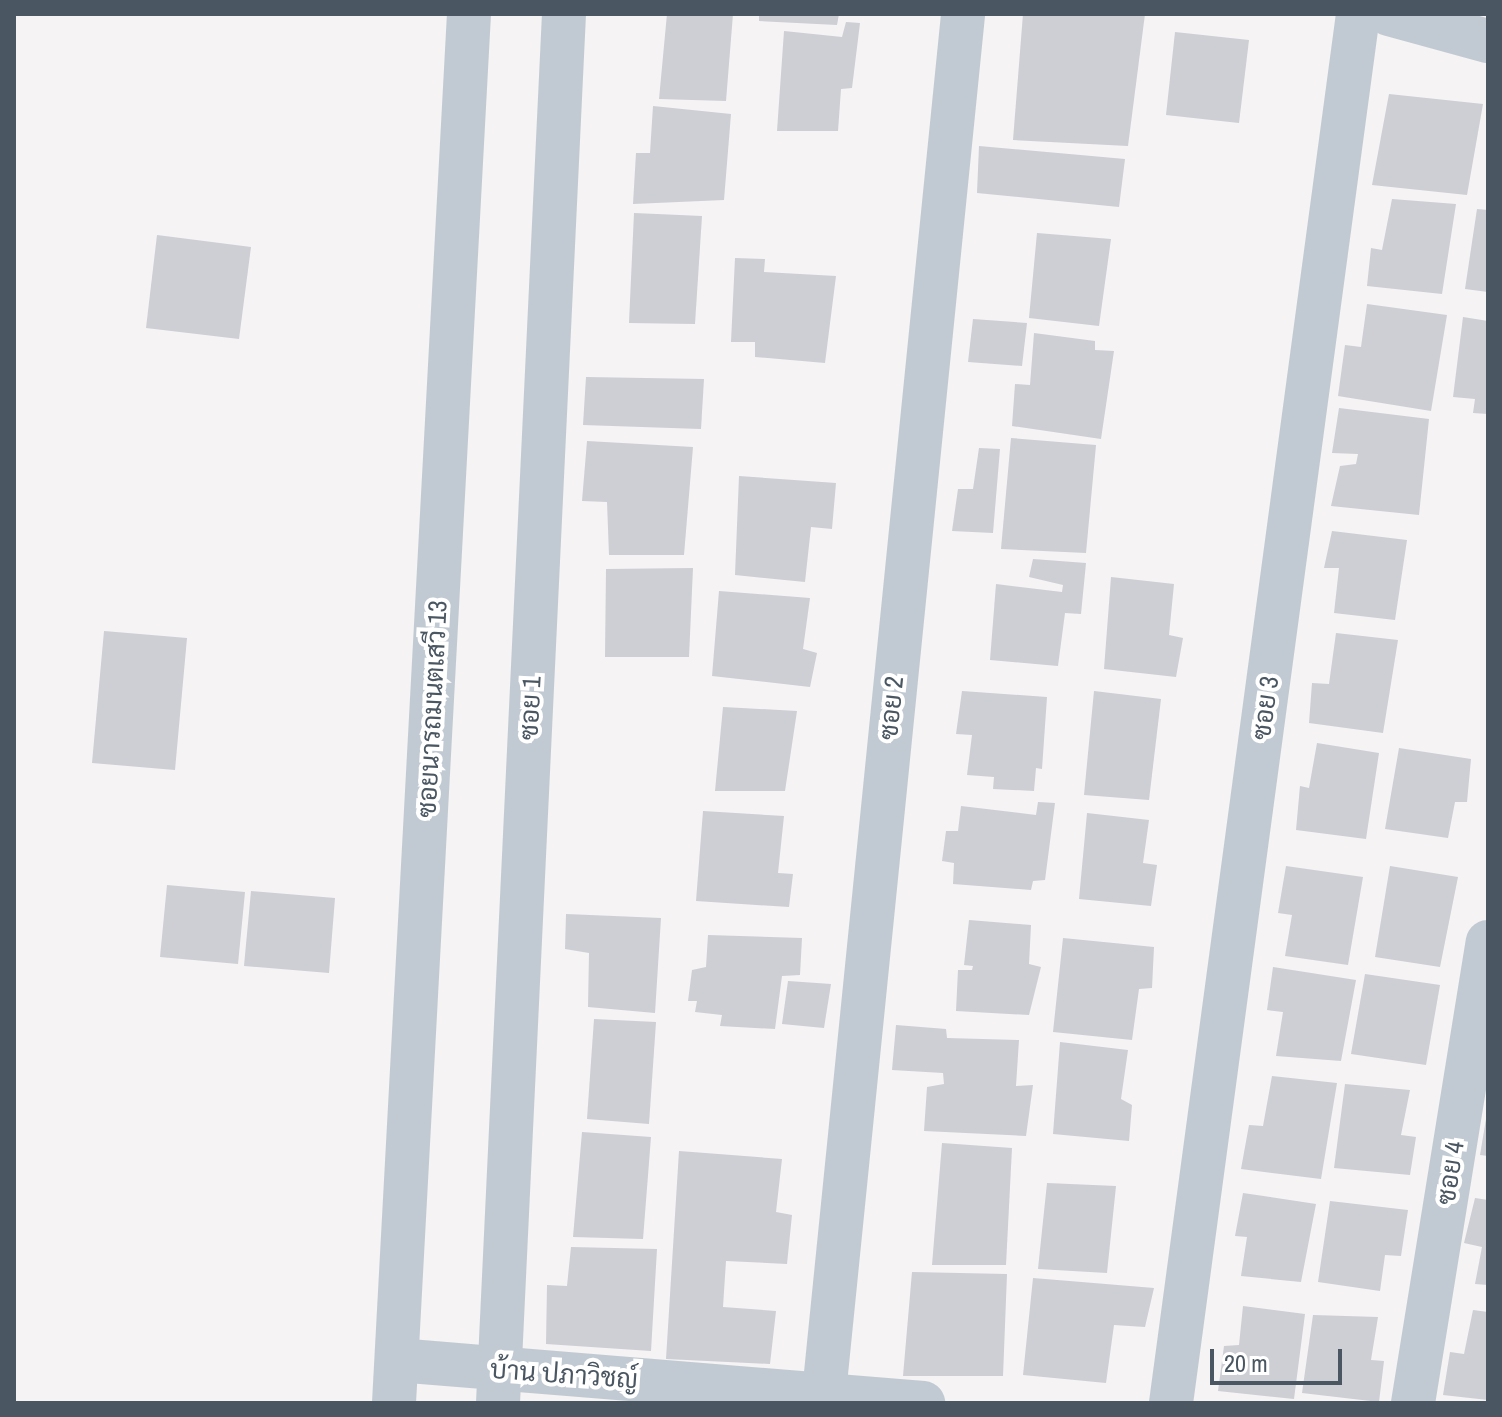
<!DOCTYPE html>
<html>
<head>
<meta charset="utf-8">
<style>
  body { margin:0 }
  #map { position:relative; width:1502px; height:1417px; overflow:hidden; background:#f5f3f3; font-family:"Archivo Narrow",Sarabun,sans-serif }
  div>[style] { position:absolute }
  .building>* { inset:0; background:#cdcfd5 }
  .minor>* { height:44px; margin:-22px; padding:0 22px; transform-origin:22px; border-radius:22px; background:#c1cad2 }
  span { translate:-50% -50%; white-space:nowrap; text-align:center; line-height:1.15; -webkit-text-stroke:8px #fff; paint-order:stroke }
  .street-label { font-size:26px; color:#4a5661 }
  .frame { position:absolute; inset:0; border:16px solid #4a5661; pointer-events:none }
  .scale { position:absolute; left:1210px; top:1349px; width:132px; height:36px; box-sizing:border-box; border:4px solid #4a5661; border-top:0; padding-left:10px; font-size:24px; line-height:28px; white-space:nowrap; color:#4a5661; -webkit-text-stroke:6px #fff; paint-order:stroke }
</style>
</head>
<body>
<div id="map">
  <div class="building">
    <div style="clip-path:polygon(667px 14px,733px 14px,726px 101px,659px 99px)"></div>
    <div style="clip-path:polygon(759px 14px,839px 14px,837px 25px,759px 21px)"></div>
    <div style="clip-path:polygon(1023px 14px,1145px 14px,1128px 146px,1013px 140px)"></div>
    <div style="clip-path:polygon(846px 22px,860px 23px,852px 88px,841px 89px,838px 131px,777px 131px,784px 31px,842px 37px)"></div>
    <div style="clip-path:polygon(1175px 32px,1249px 40px,1239px 123px,1166px 115px)"></div>
    <div style="clip-path:polygon(1389px 94px,1483px 104px,1467px 195px,1372px 185px)"></div>
    <div style="clip-path:polygon(653px 106px,731px 114px,724px 200px,633px 204px,636px 153px,650px 153px)"></div>
    <div style="clip-path:polygon(979px 146px,1125px 159px,1119px 207px,977px 193px)"></div>
    <div style="clip-path:polygon(1392px 199px,1456px 204px,1442px 294px,1367px 286px,1371px 248px,1382px 250px)"></div>
    <div style="clip-path:polygon(1477px 209px,1488px 210px,1488px 292px,1465px 289px)"></div>
    <div style="clip-path:polygon(634px 213px,702px 216px,695px 324px,629px 323px)"></div>
    <div style="clip-path:polygon(1037px 233px,1111px 239px,1099px 326px,1029px 318px)"></div>
    <div style="clip-path:polygon(157px 235px,251px 247px,239px 339px,146px 328px)"></div>
    <div style="clip-path:polygon(735px 258px,765px 259px,764px 272px,836px 276px,825px 363px,755px 357px,755px 342px,731px 342px)"></div>
    <div style="clip-path:polygon(1367px 304px,1447px 315px,1431px 411px,1338px 396px,1345px 345px,1361px 347px)"></div>
    <div style="clip-path:polygon(1463px 317px,1488px 321px,1488px 414px,1473px 413px,1475px 399px,1453px 397px)"></div>
    <div style="clip-path:polygon(973px 319px,1027px 323px,1022px 366px,968px 362px)"></div>
    <div style="clip-path:polygon(1034px 333px,1095px 341px,1095px 350px,1114px 351px,1101px 439px,1012px 426px,1015px 384px,1030px 385px)"></div>
    <div style="clip-path:polygon(586px 377px,704px 379px,701px 429px,583px 425px)"></div>
    <div style="clip-path:polygon(1339px 408px,1429px 419px,1419px 515px,1331px 506px,1340px 466px,1356px 464px,1358px 454px,1332px 453px)"></div>
    <div style="clip-path:polygon(1011px 438px,1096px 445px,1086px 553px,1001px 549px)"></div>
    <div style="clip-path:polygon(587px 441px,693px 447px,684px 555px,609px 555px,607px 502px,582px 501px)"></div>
    <div style="clip-path:polygon(979px 448px,1000px 449px,993px 533px,952px 531px,958px 489px,973px 489px)"></div>
    <div style="clip-path:polygon(739px 476px,836px 483px,832px 529px,811px 527px,805px 582px,735px 575px)"></div>
    <div style="clip-path:polygon(1332px 531px,1407px 540px,1395px 620px,1334px 613px,1339px 568px,1324px 568px)"></div>
    <div style="clip-path:polygon(1033px 559px,1086px 563px,1081px 614px,1065px 613px,1058px 666px,990px 660px,996px 584px,1062px 592px,1063px 585px,1029px 577px)"></div>
    <div style="clip-path:polygon(693px 568px,689px 657px,605px 657px,606px 569px)"></div>
    <div style="clip-path:polygon(1111px 577px,1174px 584px,1169px 635px,1183px 638px,1176px 677px,1104px 669px)"></div>
    <div style="clip-path:polygon(719px 591px,810px 598px,803px 649px,817px 653px,810px 687px,712px 676px)"></div>
    <div style="clip-path:polygon(104px 631px,187px 638px,175px 770px,92px 763px)"></div>
    <div style="clip-path:polygon(1336px 633px,1398px 640px,1383px 733px,1309px 723px,1312px 683px,1329px 684px)"></div>
    <div style="clip-path:polygon(962px 691px,1047px 697px,1042px 769px,1036px 768px,1034px 791px,993px 789px,994px 777px,967px 775px,972px 735px,956px 734px)"></div>
    <div style="clip-path:polygon(1094px 691px,1161px 699px,1149px 800px,1084px 795px)"></div>
    <div style="clip-path:polygon(723px 707px,797px 711px,785px 791px,715px 791px)"></div>
    <div style="clip-path:polygon(1317px 743px,1379px 753px,1366px 839px,1296px 830px,1300px 786px,1309px 788px)"></div>
    <div style="clip-path:polygon(1399px 748px,1471px 759px,1467px 802px,1455px 802px,1448px 838px,1385px 829px)"></div>
    <div style="clip-path:polygon(1038px 802px,1055px 803px,1045px 880px,1033px 881px,1031px 890px,953px 884px,954px 863px,942px 861px,946px 831px,958px 831px,961px 806px,1036px 815px)"></div>
    <div style="clip-path:polygon(703px 811px,784px 816px,778px 873px,793px 874px,789px 907px,696px 901px)"></div>
    <div style="clip-path:polygon(1087px 813px,1149px 820px,1143px 863px,1157px 865px,1151px 906px,1079px 899px)"></div>
    <div style="clip-path:polygon(1286px 866px,1363px 877px,1348px 965px,1285px 956px,1292px 915px,1278px 913px)"></div>
    <div style="clip-path:polygon(1390px 866px,1458px 877px,1440px 967px,1375px 957px)"></div>
    <div style="clip-path:polygon(167px 885px,245px 892px,238px 964px,160px 957px)"></div>
    <div style="clip-path:polygon(251px 891px,335px 898px,329px 973px,244px 966px)"></div>
    <div style="clip-path:polygon(566px 914px,661px 918px,655px 1013px,588px 1007px,589px 953px,565px 949px)"></div>
    <div style="clip-path:polygon(969px 920px,1031px 925px,1029px 964px,1041px 967px,1029px 1015px,956px 1011px,958px 970px,972px 970px,973px 966px,964px 965px)"></div>
    <div style="clip-path:polygon(708px 935px,802px 938px,800px 975px,782px 976px,775px 1029px,720px 1026px,722px 1015px,695px 1012px,697px 1001px,688px 1001px,692px 970px,706px 967px)"></div>
    <div style="clip-path:polygon(1063px 938px,1154px 947px,1152px 988px,1139px 989px,1132px 1040px,1053px 1032px)"></div>
    <div style="clip-path:polygon(1273px 967px,1356px 980px,1341px 1061px,1276px 1056px,1283px 1012px,1267px 1010px)"></div>
    <div style="clip-path:polygon(1365px 974px,1440px 985px,1426px 1065px,1351px 1054px)"></div>
    <div style="clip-path:polygon(788px 981px,831px 984px,824px 1028px,782px 1024px)"></div>
    <div style="clip-path:polygon(594px 1019px,656px 1022px,649px 1124px,587px 1119px)"></div>
    <div style="clip-path:polygon(896px 1025px,946px 1029px,947px 1038px,1019px 1040px,1016px 1086px,1033px 1085px,1026px 1136px,924px 1131px,927px 1087px,944px 1084px,943px 1073px,892px 1070px)"></div>
    <div style="clip-path:polygon(1060px 1042px,1128px 1050px,1121px 1099px,1132px 1105px,1129px 1141px,1053px 1134px)"></div>
    <div style="clip-path:polygon(1272px 1076px,1337px 1083px,1321px 1179px,1241px 1169px,1249px 1125px,1263px 1126px)"></div>
    <div style="clip-path:polygon(1345px 1084px,1410px 1090px,1401px 1135px,1416px 1137px,1410px 1175px,1334px 1168px)"></div>
    <div style="clip-path:polygon(1486px 1119px,1488px 1119px,1488px 1156px,1480px 1155px)"></div>
    <div style="clip-path:polygon(582px 1132px,651px 1137px,643px 1239px,573px 1237px)"></div>
    <div style="clip-path:polygon(942px 1143px,1012px 1148px,1006px 1265px,932px 1265px)"></div>
    <div style="clip-path:polygon(679px 1151px,782px 1159px,776px 1212px,792px 1215px,787px 1264px,726px 1261px,723px 1307px,776px 1311px,770px 1364px,666px 1359px)"></div>
    <div style="clip-path:polygon(1047px 1183px,1116px 1186px,1107px 1273px,1038px 1269px)"></div>
    <div style="clip-path:polygon(1243px 1193px,1316px 1204px,1301px 1282px,1241px 1276px,1247px 1237px,1235px 1236px)"></div>
    <div style="clip-path:polygon(1475px 1198px,1488px 1200px,1488px 1285px,1475px 1284px,1482px 1247px,1464px 1243px)"></div>
    <div style="clip-path:polygon(1330px 1201px,1408px 1210px,1401px 1256px,1385px 1255px,1380px 1291px,1318px 1282px)"></div>
    <div style="clip-path:polygon(571px 1247px,657px 1249px,651px 1351px,546px 1344px,547px 1285px,567px 1286px)"></div>
    <div style="clip-path:polygon(912px 1272px,1007px 1274px,1003px 1376px,903px 1376px)"></div>
    <div style="clip-path:polygon(1033px 1278px,1154px 1288px,1145px 1327px,1114px 1325px,1106px 1383px,1023px 1375px)"></div>
    <div style="clip-path:polygon(1243px 1306px,1305px 1314px,1294px 1399px,1218px 1391px,1224px 1346px,1239px 1345px)"></div>
    <div style="clip-path:polygon(1473px 1310px,1488px 1312px,1488px 1400px,1443px 1395px,1450px 1352px,1464px 1354px)"></div>
    <div style="clip-path:polygon(1313px 1315px,1378px 1317px,1371px 1360px,1384px 1361px,1379px 1402px,1302px 1393px)"></div>
  </div>
  <div class="minor">
    <div style="left:1389px;top:14px;width:103px;rotate:15.3deg"></div>
    <div style="left:397px;top:1360px;width:528px;rotate:4.67deg"></div>
    <div style="left:394px;top:1403px;width:1391px;rotate:-86.91deg"></div>
    <div style="left:498px;top:1403px;width:1391px;rotate:-87.28deg"></div>
    <div style="left:823px;top:1403px;width:1396px;rotate:-84.24deg"></div>
    <div style="left:1171px;top:1403px;width:1402px;rotate:-82.33deg"></div>
    <div style="left:1413px;top:1403px;width:467px;rotate:-80.8deg"></div>
  </div>
  <div class="street-label">
    <span style="left:530px;top:708px;rotate:-87deg">ซอย 1</span>
    <span style="left:891px;top:708px;rotate:-84deg">ซอย 2</span>
    <span style="left:1265px;top:708px;rotate:-82deg">ซอย 3</span>
    <span style="left:432px;top:709px;rotate:-87deg">ซอยนารถมนตเสวี 13</span>
    <span style="left:1450px;top:1173px;rotate:-81deg">ซอย 4</span>
    <span style="left:564px;top:1374px;rotate:4deg">บ้าน ปภาวิชญ์</span>
  </div>
  <div class="frame"></div>
  <div class="scale">20 m</div>
</div>
</body>
</html>
